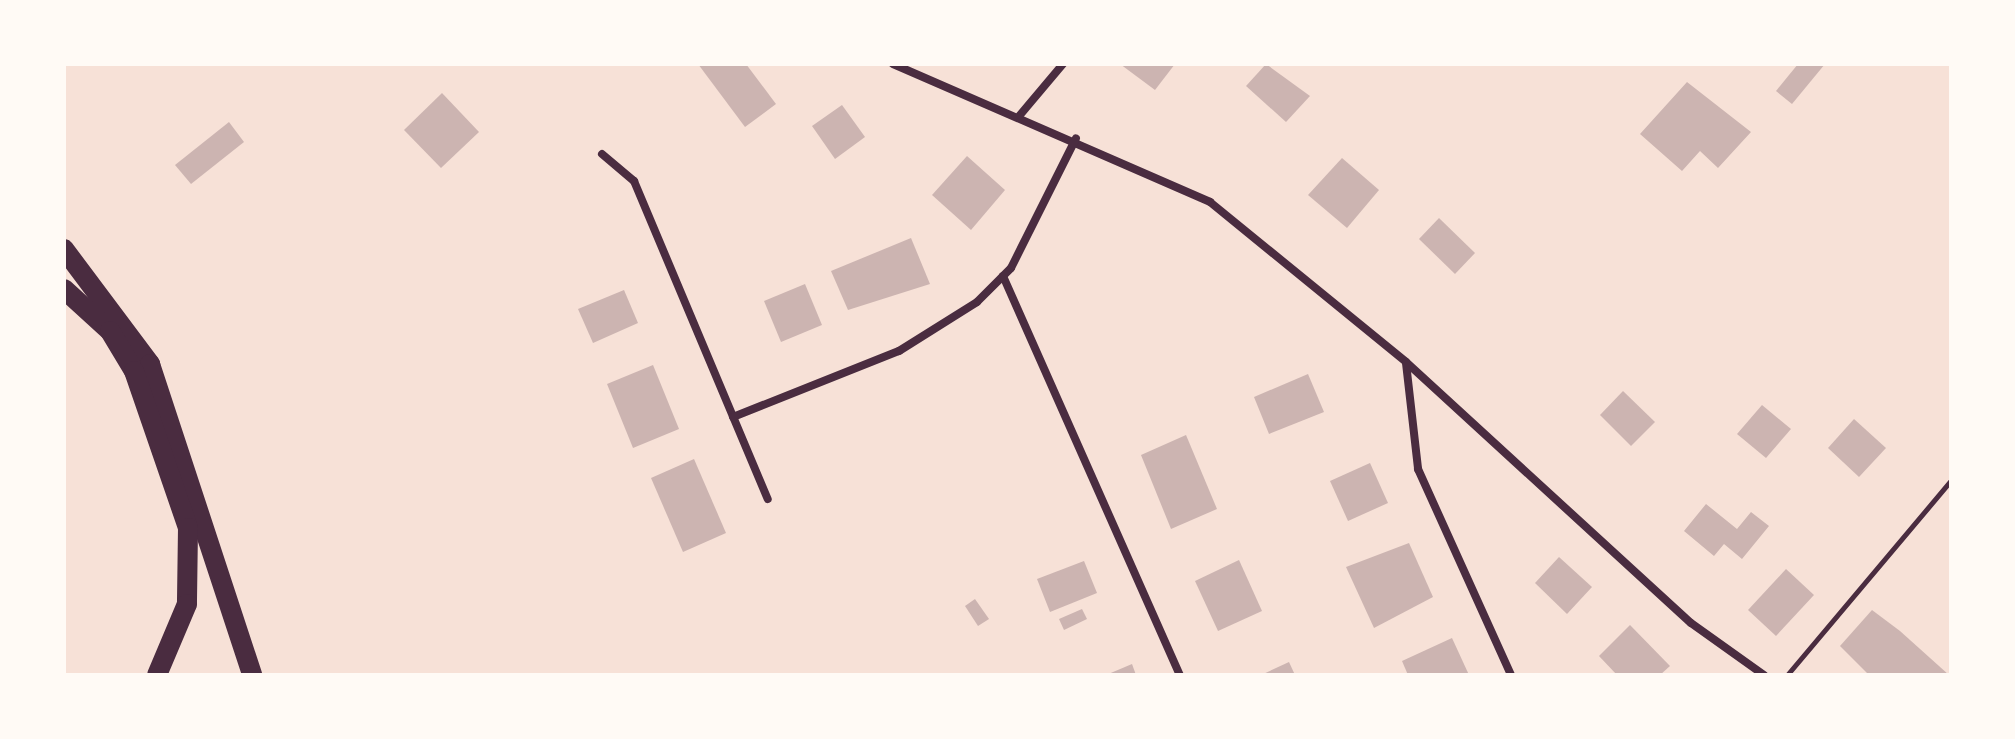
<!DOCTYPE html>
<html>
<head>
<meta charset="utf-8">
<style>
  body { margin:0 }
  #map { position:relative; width:2015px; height:739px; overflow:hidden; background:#f7e1d7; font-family:Helvetica,sans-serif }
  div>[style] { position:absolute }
  .building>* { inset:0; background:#ccb4b1 }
  .path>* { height:5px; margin:-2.5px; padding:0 2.5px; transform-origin:2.5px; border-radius:2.5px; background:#4a2c40 }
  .minor>* { height:8px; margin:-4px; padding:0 4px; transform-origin:4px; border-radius:4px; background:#4a2c40 }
  .primary>* { height:20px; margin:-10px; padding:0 10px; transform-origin:10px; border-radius:10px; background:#4a2c40 }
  span { translate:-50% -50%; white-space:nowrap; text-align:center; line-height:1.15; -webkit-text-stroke:6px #fffaf5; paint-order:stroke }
  .frame { position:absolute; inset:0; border:66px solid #fffaf5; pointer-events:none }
</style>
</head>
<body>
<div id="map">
  <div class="building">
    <div style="clip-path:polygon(698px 64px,746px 64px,776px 104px,745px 127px)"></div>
    <div style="clip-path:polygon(1120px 64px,1175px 64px,1155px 90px)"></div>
    <div style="clip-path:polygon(1266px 64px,1310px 96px,1286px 122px,1246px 86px)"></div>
    <div style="clip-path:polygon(1798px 64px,1825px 64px,1792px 104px,1776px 91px)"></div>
    <div style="clip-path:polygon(1687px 82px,1751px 132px,1718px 168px,1700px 151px,1682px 171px,1640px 134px)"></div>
    <div style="clip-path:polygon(442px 93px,479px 132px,441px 168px,404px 130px)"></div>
    <div style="clip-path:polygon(842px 105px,865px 137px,835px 159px,812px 126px)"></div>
    <div style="clip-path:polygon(229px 122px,244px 142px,191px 184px,175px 165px)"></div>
    <div style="clip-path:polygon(967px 156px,1005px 190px,971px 230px,932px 195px)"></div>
    <div style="clip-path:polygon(1342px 158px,1379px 190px,1347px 228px,1308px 195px)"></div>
    <div style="clip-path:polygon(1439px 218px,1475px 253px,1455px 274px,1419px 239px)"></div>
    <div style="clip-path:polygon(911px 238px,930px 284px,848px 310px,831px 271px)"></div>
    <div style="clip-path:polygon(805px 284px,822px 325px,781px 342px,764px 301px)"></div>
    <div style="clip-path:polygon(624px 290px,638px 323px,593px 343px,578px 309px)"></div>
    <div style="clip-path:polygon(653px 365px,679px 429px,633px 448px,607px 384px)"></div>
    <div style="clip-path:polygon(1308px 374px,1324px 412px,1269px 434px,1254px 397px)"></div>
    <div style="clip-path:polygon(1623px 391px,1655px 422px,1631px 446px,1600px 415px)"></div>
    <div style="clip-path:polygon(1762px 405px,1791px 429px,1766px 458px,1737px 434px)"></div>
    <div style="clip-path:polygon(1854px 419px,1886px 448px,1859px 477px,1828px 448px)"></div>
    <div style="clip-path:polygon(1186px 435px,1217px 509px,1171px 529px,1141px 455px)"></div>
    <div style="clip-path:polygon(694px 459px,726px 533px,683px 552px,651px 478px)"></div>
    <div style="clip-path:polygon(1370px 463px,1388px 503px,1348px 521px,1330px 481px)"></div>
    <div style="clip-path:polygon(1706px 504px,1737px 529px,1751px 512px,1769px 526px,1742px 559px,1724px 544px,1714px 556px,1684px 531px)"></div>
    <div style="clip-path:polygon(1409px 543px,1433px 597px,1374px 628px,1346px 567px)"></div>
    <div style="clip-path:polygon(1559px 557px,1592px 587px,1567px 614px,1535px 583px)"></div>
    <div style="clip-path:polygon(1239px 560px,1262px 611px,1218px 631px,1195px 581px)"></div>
    <div style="clip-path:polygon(1084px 561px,1097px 593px,1050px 612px,1037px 579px)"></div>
    <div style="clip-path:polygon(1786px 569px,1814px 595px,1776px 636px,1748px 610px)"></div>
    <div style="clip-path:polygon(975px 599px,989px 619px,978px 626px,965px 606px)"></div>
    <div style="clip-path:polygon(1082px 609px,1087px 619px,1064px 630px,1059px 619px)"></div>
    <div style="clip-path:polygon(1872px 610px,1900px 631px,1949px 675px,1869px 675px,1840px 646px)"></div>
    <div style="clip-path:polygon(1630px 625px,1670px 666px,1660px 675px,1617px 675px,1599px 656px)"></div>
    <div style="clip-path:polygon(1452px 638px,1469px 675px,1408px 675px,1402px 661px)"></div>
    <div style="clip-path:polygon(1289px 662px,1295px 675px,1261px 675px)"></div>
    <div style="clip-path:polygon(1132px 664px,1136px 675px,1106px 675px)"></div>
  </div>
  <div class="path">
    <div style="left:1787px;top:675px;width:255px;rotate:-49.9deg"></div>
  </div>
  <div class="minor">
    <div style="left:893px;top:64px;width:346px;rotate:23.5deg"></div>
    <div style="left:1210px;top:202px;width:253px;rotate:39.2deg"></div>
    <div style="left:1406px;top:362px;width:386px;rotate:42.5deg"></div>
    <div style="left:1691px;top:623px;width:90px;rotate:35.5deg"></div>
    <div style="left:1020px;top:115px;width:67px;rotate:-49.9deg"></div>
    <div style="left:602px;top:154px;width:42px;rotate:40.2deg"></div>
    <div style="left:634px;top:181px;width:345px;rotate:67.2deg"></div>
    <div style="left:1003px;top:276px;width:436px;rotate:66.1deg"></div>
    <div style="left:1406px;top:363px;width:107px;rotate:83.5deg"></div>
    <div style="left:1418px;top:469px;width:226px;rotate:65.7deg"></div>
    <div style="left:733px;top:417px;width:179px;rotate:-21.7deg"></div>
    <div style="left:899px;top:351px;width:92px;rotate:-32.1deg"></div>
    <div style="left:977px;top:302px;width:48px;rotate:-45deg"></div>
    <div style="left:1011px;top:268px;width:145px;rotate:-63.4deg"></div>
  </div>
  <div class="primary">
    <div style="left:64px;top:249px;width:144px;rotate:53.2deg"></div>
    <div style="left:150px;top:364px;width:327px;rotate:71.8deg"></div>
    <div style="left:64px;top:289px;width:62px;rotate:42.4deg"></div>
    <div style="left:110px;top:331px;width:47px;rotate:59deg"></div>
    <div style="left:134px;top:371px;width:166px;rotate:71deg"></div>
    <div style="left:188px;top:528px;width:76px;rotate:90.8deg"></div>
    <div style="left:187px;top:604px;width:77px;rotate:112.9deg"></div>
  </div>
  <div class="frame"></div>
</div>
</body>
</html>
